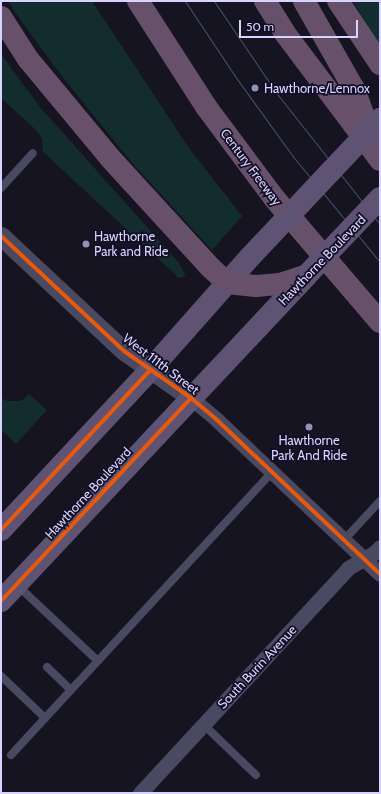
<!DOCTYPE html>
<html>
<head>
<meta charset="utf-8">
<style>
  body { margin:0 }
  #map { position:relative; width:381px; height:794px; overflow:hidden; background:#161421; font-family:Cabin,sans-serif }
  div>[style] { position:absolute }
  .green>* { inset:0; background:#132c2d }
  .service>* { height:8px; margin:-4px; padding:0 4px; transform-origin:4px; border-radius:4px; background:#4a4962 }
  .minor>* { height:15px; margin:-7.5px; padding:0 7.5px; transform-origin:7.5px; border-radius:7.5px; background:#4a4962 }
  .tertiary>* { height:19px; margin:-9.5px; padding:0 9.5px; transform-origin:9.5px; border-radius:9.5px; background:#4a4962 }
  .primary>* { height:22px; margin:-11px; padding:0 11px; transform-origin:11px; border-radius:11px; background:#5e5373 }
  .motorway>* { height:22px; margin:-11px; padding:0 11px; transform-origin:11px; border-radius:11px; background:#67516a }
  .tram>* { height:1px; margin:-0.5px; padding:0 0.5px; transform-origin:0.5px; border-radius:0.5px; background:#43596b }
  .primary-bridge>* { height:22px; margin:-11px; padding:0 11px; transform-origin:11px; border-radius:11px; background:#5e5373 }
  .cycleway>* { height:4px; margin:-2px; padding:0 2px; transform-origin:2px; border-radius:2px; background:#e8590c }
  .dots>* { width:11px; height:11px; translate:-50% -50%; box-sizing:border-box; border:2px solid #130f26; border-radius:50% }
  span { translate:-50% -50%; white-space:nowrap; text-align:center; line-height:1.15; -webkit-text-stroke:3.5px #130f26; paint-order:stroke }
  .poi-label { font-size:13px; color:#d9d4ff }
  .left { translate:0 -50%; text-align:left }
  .street-label { font-size:13px; color:#d9d4ff }
  .frame { position:absolute; inset:0; border:2px solid #d9d4ff; pointer-events:none }
  .scale { position:absolute; left:239px; top:20px; width:119px; height:18px; box-sizing:border-box; border:2px solid #d9d4ff; border-top:0; padding-left:5px; font-size:12px; line-height:14px; white-space:nowrap; color:#d9d4ff; -webkit-text-stroke:3px #130f26; paint-order:stroke }
</style>
</head>
<body>
<div id="map">
  <div class="green">
    <div style="clip-path:polygon(8px 1px,92px 1px,189px 148px,242px 216px,212px 250px,133px 164px,64px 79px,21px 21px)"></div>
    <div style="clip-path:polygon(353px 1px,380px 1px,380px 50px,370px 30px)"></div>
    <div style="clip-path:polygon(1px 54px,40px 107px,179px 263px,186px 276px,178px 278px,175px 274px,43px 152px,42px 139px,37px 131px,1px 98px)"></div>
    <div style="clip-path:polygon(29px 394px,47px 410px,16px 444px,1px 430px,1px 398px,7px 401px,19px 401px,24px 399px)"></div>
  </div>
  <div class="service">
    <div style="left:1px;top:188px;width:47px;rotate:-47.6deg"></div>
    <div style="left:344px;top:540px;width:53px;rotate:-47.3deg"></div>
    <div style="left:17px;top:585px;width:111px;rotate:43.2deg"></div>
    <div style="left:47px;top:667px;width:33px;rotate:44deg"></div>
    <div style="left:1px;top:676px;width:61px;rotate:43.7deg"></div>
    <div style="left:204px;top:725px;width:72px;rotate:43.9deg"></div>
    <div style="left:11px;top:755px;width:385px;rotate:-47.3deg"></div>
  </div>
  <div class="minor">
    <div style="left:191px;top:398px;width:34px;rotate:40deg"></div>
    <div style="left:217px;top:420px;width:224px;rotate:43.4deg"></div>
    <div style="left:140px;top:793px;width:306px;rotate:-47.2deg"></div>
    <div style="left:348px;top:568px;width:30px;rotate:-30deg"></div>
    <div style="left:374px;top:553px;width:8px;rotate:-45deg"></div>
  </div>
  <div class="tertiary">
    <div style="left:1px;top:236px;width:168px;rotate:43.1deg"></div>
    <div style="left:124px;top:351px;width:82px;rotate:35deg"></div>
  </div>
  <div class="primary">
    <div style="left:1px;top:530px;width:219px;rotate:-47deg"></div>
    <div style="left:150px;top:370px;width:151px;rotate:-48.5deg"></div>
    <div style="left:1px;top:601px;width:447px;rotate:-46.8deg"></div>
  </div>
  <div class="motorway">
    <div style="left:138px;top:1px;width:127px;rotate:57.2deg"></div>
    <div style="left:207px;top:108px;width:112px;rotate:53.3deg"></div>
    <div style="left:274px;top:198px;width:163px;rotate:49.5deg"></div>
    <div style="left:265px;top:1px;width:36px;rotate:58deg"></div>
    <div style="left:284px;top:32px;width:160px;rotate:53.1deg"></div>
    <div style="left:304px;top:1px;width:101px;rotate:60.4deg"></div>
    <div style="left:354px;top:89px;width:50px;rotate:70.1deg"></div>
    <div style="left:338px;top:1px;width:76px;rotate:56.3deg"></div>
    <div style="left:1px;top:17px;width:50px;rotate:57.3deg"></div>
    <div style="left:28px;top:59px;width:130px;rotate:50.3deg"></div>
    <div style="left:111px;top:159px;width:147px;rotate:47.5deg"></div>
    <div style="left:210px;top:267px;width:23px;rotate:43deg"></div>
    <div style="left:227px;top:283px;width:29px;rotate:6deg"></div>
    <div style="left:256px;top:286px;width:24px;rotate:-5deg"></div>
    <div style="left:280px;top:284px;width:28px;rotate:-18deg"></div>
  </div>
  <div class="tram">
    <div style="left:185px;top:1px;width:94px;rotate:56.3deg"></div>
    <div style="left:237px;top:79px;width:99px;rotate:54.1deg"></div>
    <div style="left:295px;top:159px;width:134px;rotate:50.5deg"></div>
    <div style="left:214px;top:1px;width:114px;rotate:55.8deg"></div>
    <div style="left:278px;top:95px;width:164px;rotate:51.7deg"></div>
  </div>
  <div class="primary-bridge">
    <div style="left:250px;top:257px;width:190px;rotate:-46.7deg"></div>
    <div style="left:307px;top:275px;width:106px;rotate:-46.5deg"></div>
  </div>
  <div class="cycleway">
    <div style="left:1px;top:236px;width:168px;rotate:43.1deg"></div>
    <div style="left:124px;top:351px;width:82px;rotate:35deg"></div>
    <div style="left:191px;top:398px;width:34px;rotate:40deg"></div>
    <div style="left:217px;top:420px;width:224px;rotate:43.4deg"></div>
    <div style="left:1px;top:530px;width:219px;rotate:-47deg"></div>
    <div style="left:1px;top:601px;width:278px;rotate:-46.9deg"></div>
  </div>
  <div class="dots">
    <div style="left:255px;top:88px;background:#9591b1"></div>
    <div style="left:86px;top:244px;background:#9591b1"></div>
    <div style="left:309px;top:427px;background:#9591b1"></div>
  </div>
  <div class="poi-label">
    <span class="left" style="left:264px;top:88px">Hawthorne/Lennox</span>
    <span class="left" style="left:94px;top:244px">Hawthorne<br>Park and Ride</span>
    <span style="left:309px;top:448px">Hawthorne<br>Park And Ride</span>
  </div>
  <div class="street-label">
    <span style="left:251px;top:167px;rotate:53deg">Century Freeway</span>
    <span style="left:322px;top:260px;rotate:-46deg">Hawthorne Boulevard</span>
    <span style="left:161px;top:364px;rotate:37deg">West 111th Street</span>
    <span style="left:88px;top:493px;rotate:-47deg">Hawthorne Boulevard</span>
    <span style="left:257px;top:667px;rotate:-47deg">South Burin Avenue</span>
  </div>
  <div class="frame"></div>
  <div class="scale">50 m</div>
</div>
</body>
</html>
